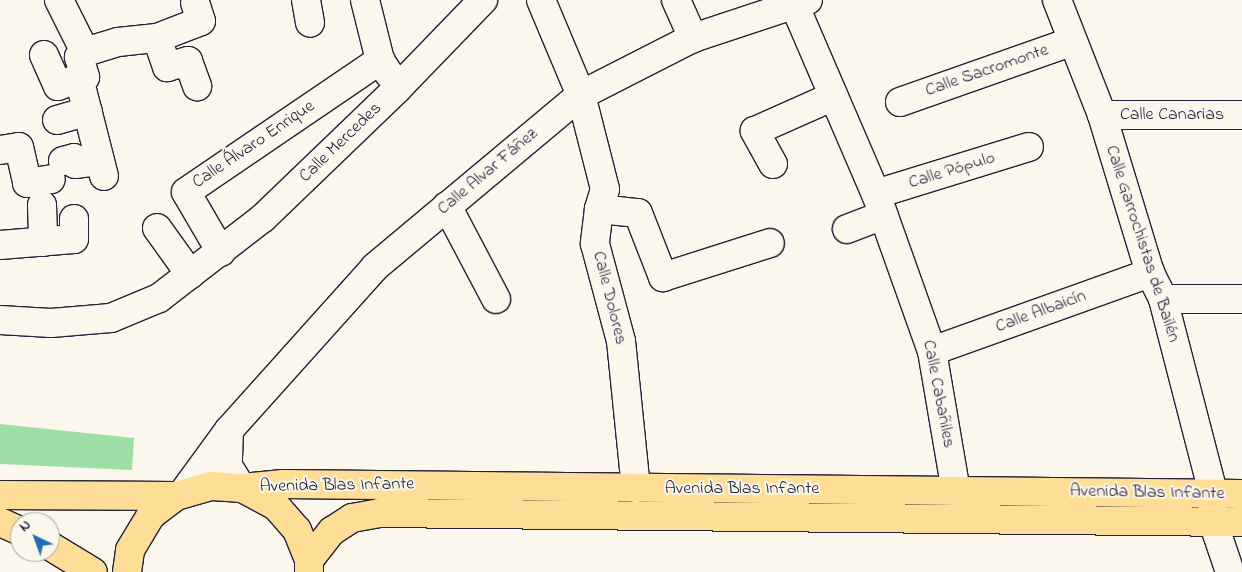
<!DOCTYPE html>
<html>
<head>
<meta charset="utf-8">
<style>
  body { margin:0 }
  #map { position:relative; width:1242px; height:572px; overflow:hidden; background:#fbf7ec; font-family:"Indie Flower",sans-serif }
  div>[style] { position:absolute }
  .green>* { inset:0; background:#9fdea7 }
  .roads { filter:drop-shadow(1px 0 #22223b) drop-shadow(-1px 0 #22223b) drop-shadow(0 1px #22223b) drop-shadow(0 -1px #22223b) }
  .minor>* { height:28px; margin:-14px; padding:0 14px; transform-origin:14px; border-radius:14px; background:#fbf7ec }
  .major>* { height:28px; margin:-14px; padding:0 14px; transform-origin:14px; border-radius:14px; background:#fedd96 }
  span { translate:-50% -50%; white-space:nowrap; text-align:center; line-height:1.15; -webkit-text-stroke:4px #fbf7ec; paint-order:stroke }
  .street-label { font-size:18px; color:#22223b }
  .north { position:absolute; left:10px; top:512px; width:50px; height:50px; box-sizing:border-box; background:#fbf7ec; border:1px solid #a4a2a5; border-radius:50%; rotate:318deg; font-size:14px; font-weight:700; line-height:20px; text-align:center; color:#22223b }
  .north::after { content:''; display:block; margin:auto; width:18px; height:22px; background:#1f6fb2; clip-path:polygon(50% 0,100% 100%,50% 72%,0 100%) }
</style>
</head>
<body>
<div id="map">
  <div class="green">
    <div style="clip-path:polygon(0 424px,134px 438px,132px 470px,0 464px)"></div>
  </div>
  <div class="roads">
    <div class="minor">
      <div style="left:59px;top:0;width:58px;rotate:63.4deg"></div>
      <div style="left:85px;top:52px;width:34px;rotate:-17deg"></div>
      <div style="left:118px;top:42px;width:39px;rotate:-6deg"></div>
      <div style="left:157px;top:38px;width:47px;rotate:-21.1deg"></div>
      <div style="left:201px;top:21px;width:19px;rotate:-108deg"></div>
      <div style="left:306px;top:0;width:23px;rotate:80deg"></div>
      <div style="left:365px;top:0;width:62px;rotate:76deg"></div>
      <div style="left:380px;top:60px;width:17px;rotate:57deg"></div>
      <div style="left:541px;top:0;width:103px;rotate:67.2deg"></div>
      <div style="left:581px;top:95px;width:97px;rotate:75.7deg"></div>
      <div style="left:605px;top:189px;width:21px;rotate:107deg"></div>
      <div style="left:599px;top:209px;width:35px;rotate:97deg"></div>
      <div style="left:595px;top:244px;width:100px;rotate:75deg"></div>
      <div style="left:621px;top:341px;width:148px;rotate:84.2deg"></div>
      <div style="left:676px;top:0;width:42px;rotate:65.9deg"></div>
      <div style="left:1057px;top:0;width:123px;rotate:68.6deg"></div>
      <div style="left:1102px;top:115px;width:165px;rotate:73.1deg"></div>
      <div style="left:1150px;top:273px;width:29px;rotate:63deg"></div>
      <div style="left:1163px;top:299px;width:200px;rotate:75.5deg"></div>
      <div style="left:1213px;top:493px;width:29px;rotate:90deg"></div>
      <div style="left:1213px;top:522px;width:53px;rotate:71.2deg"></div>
      <div style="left:794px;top:4px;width:207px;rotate:66.7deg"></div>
      <div style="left:876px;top:194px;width:167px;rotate:70.4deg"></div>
      <div style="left:932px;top:351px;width:142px;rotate:80.3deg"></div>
      <div style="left:157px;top:38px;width:31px;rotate:71deg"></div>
      <div style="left:167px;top:67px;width:22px;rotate:-16deg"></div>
      <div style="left:188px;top:61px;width:27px;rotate:70deg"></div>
      <div style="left:85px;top:52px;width:8px;rotate:140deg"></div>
      <div style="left:79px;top:57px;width:21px;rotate:73deg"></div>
      <div style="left:85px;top:77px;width:6px;rotate:171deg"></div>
      <div style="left:79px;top:78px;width:101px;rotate:75.7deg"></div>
      <div style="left:44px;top:55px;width:34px;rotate:66deg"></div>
      <div style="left:58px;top:86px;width:22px;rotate:-21deg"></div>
      <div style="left:900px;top:102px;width:183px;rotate:-19.4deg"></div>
      <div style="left:1102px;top:115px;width:140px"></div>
      <div style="left:57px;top:120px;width:32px;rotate:-16deg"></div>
      <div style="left:0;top:150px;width:19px;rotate:-9deg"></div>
      <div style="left:19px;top:147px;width:37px;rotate:77deg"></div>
      <div style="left:27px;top:183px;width:24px;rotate:-9deg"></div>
      <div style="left:63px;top:161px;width:11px;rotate:-15deg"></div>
      <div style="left:74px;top:158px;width:6px;rotate:81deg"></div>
      <div style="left:75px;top:164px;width:25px;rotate:-7deg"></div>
      <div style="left:773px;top:164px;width:38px;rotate:-119deg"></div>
      <div style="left:755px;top:131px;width:86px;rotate:-23.9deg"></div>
      <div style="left:876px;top:194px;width:160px;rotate:-17.1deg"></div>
      <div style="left:42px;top:205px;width:37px;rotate:88deg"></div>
      <div style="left:447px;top:206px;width:105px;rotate:62.2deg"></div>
      <div style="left:599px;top:209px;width:39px;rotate:6deg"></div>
      <div style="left:638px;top:213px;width:69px;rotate:68.7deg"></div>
      <div style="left:663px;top:277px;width:112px;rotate:-17.6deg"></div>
      <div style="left:157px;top:228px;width:57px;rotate:54.3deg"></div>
      <div style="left:847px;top:229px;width:39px;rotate:-21deg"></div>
      <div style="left:0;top:245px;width:74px;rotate:-4.6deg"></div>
      <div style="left:74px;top:239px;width:20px;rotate:-90deg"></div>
      <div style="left:221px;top:252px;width:69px;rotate:-120.3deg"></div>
      <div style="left:186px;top:192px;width:235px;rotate:-34.2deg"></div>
      <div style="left:1163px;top:299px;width:79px"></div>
      <div style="left:0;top:320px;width:51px;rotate:3.4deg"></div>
      <div style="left:51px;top:323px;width:60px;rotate:-4.8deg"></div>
      <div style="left:111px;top:318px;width:52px;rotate:-22.6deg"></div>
      <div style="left:159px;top:298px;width:131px;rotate:-37.6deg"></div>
      <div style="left:263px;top:218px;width:186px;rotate:-43.9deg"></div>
      <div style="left:397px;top:89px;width:124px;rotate:-46deg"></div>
      <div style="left:932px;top:351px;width:232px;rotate:-19.7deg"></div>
      <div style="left:229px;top:430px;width:36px;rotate:92deg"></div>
      <div style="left:228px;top:466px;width:26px;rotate:58deg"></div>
      <div style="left:183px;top:493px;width:78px;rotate:-53.9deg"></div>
      <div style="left:229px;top:430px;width:219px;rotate:-48.1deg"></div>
      <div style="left:375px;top:267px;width:268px;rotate:-39.9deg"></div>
      <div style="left:581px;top:95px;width:126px;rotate:-27deg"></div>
      <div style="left:693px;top:38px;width:121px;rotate:-18.3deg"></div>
    </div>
    <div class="major">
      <div style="left:242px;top:488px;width:41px;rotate:-5.6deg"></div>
      <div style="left:283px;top:484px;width:959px;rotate:0.6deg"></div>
      <div style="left:0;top:495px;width:176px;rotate:0.3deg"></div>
      <div style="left:0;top:522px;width:22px;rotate:24deg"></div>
      <div style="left:50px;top:546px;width:50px;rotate:31.2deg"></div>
      <div style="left:309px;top:560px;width:37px;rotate:-52deg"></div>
      <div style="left:332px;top:531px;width:24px;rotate:-33deg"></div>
      <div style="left:352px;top:518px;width:27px;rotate:-10deg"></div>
      <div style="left:379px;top:513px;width:863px;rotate:0.6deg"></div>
      <div style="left:127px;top:572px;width:22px;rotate:-82deg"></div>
      <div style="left:130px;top:550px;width:41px;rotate:-59deg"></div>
      <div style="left:151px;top:515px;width:31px;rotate:-37deg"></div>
      <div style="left:176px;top:496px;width:37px;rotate:-16deg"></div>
      <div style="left:212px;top:486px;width:30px;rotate:4deg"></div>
      <div style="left:242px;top:488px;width:38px;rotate:28deg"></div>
      <div style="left:276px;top:506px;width:32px;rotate:49deg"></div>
      <div style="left:297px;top:530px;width:32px;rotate:68deg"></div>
      <div style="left:309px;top:560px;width:12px;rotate:90deg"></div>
    </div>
  </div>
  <div class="street-label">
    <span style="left:987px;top:71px;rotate:-19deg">Calle Sacromonte</span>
    <span style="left:1172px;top:115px">Calle Canarias</span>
    <span style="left:341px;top:143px;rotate:-44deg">Calle Mercedes</span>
    <span style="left:254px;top:145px;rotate:-34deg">Calle Álvaro Enrique</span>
    <span style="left:952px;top:171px;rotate:-17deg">Calle Pópulo</span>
    <span style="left:488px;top:172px;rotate:-40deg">Calle Alvar Fáñez</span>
    <span style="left:1142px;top:244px;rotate:72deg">Calle Garrochistas de Bailén</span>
    <span style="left:609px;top:298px;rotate:76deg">Calle Dolores</span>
    <span style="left:1041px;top:312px;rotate:-20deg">Calle Albaicín</span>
    <span style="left:938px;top:394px;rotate:79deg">Calle Cabañiles</span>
    <span style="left:337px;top:486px;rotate:-1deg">Avenida Blas Infante</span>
    <span style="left:742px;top:489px">Avenida Blas Infante</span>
    <span style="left:1147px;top:493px;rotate:1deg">Avenida Blas Infante</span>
  </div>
  <div class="north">N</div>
</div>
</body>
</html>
